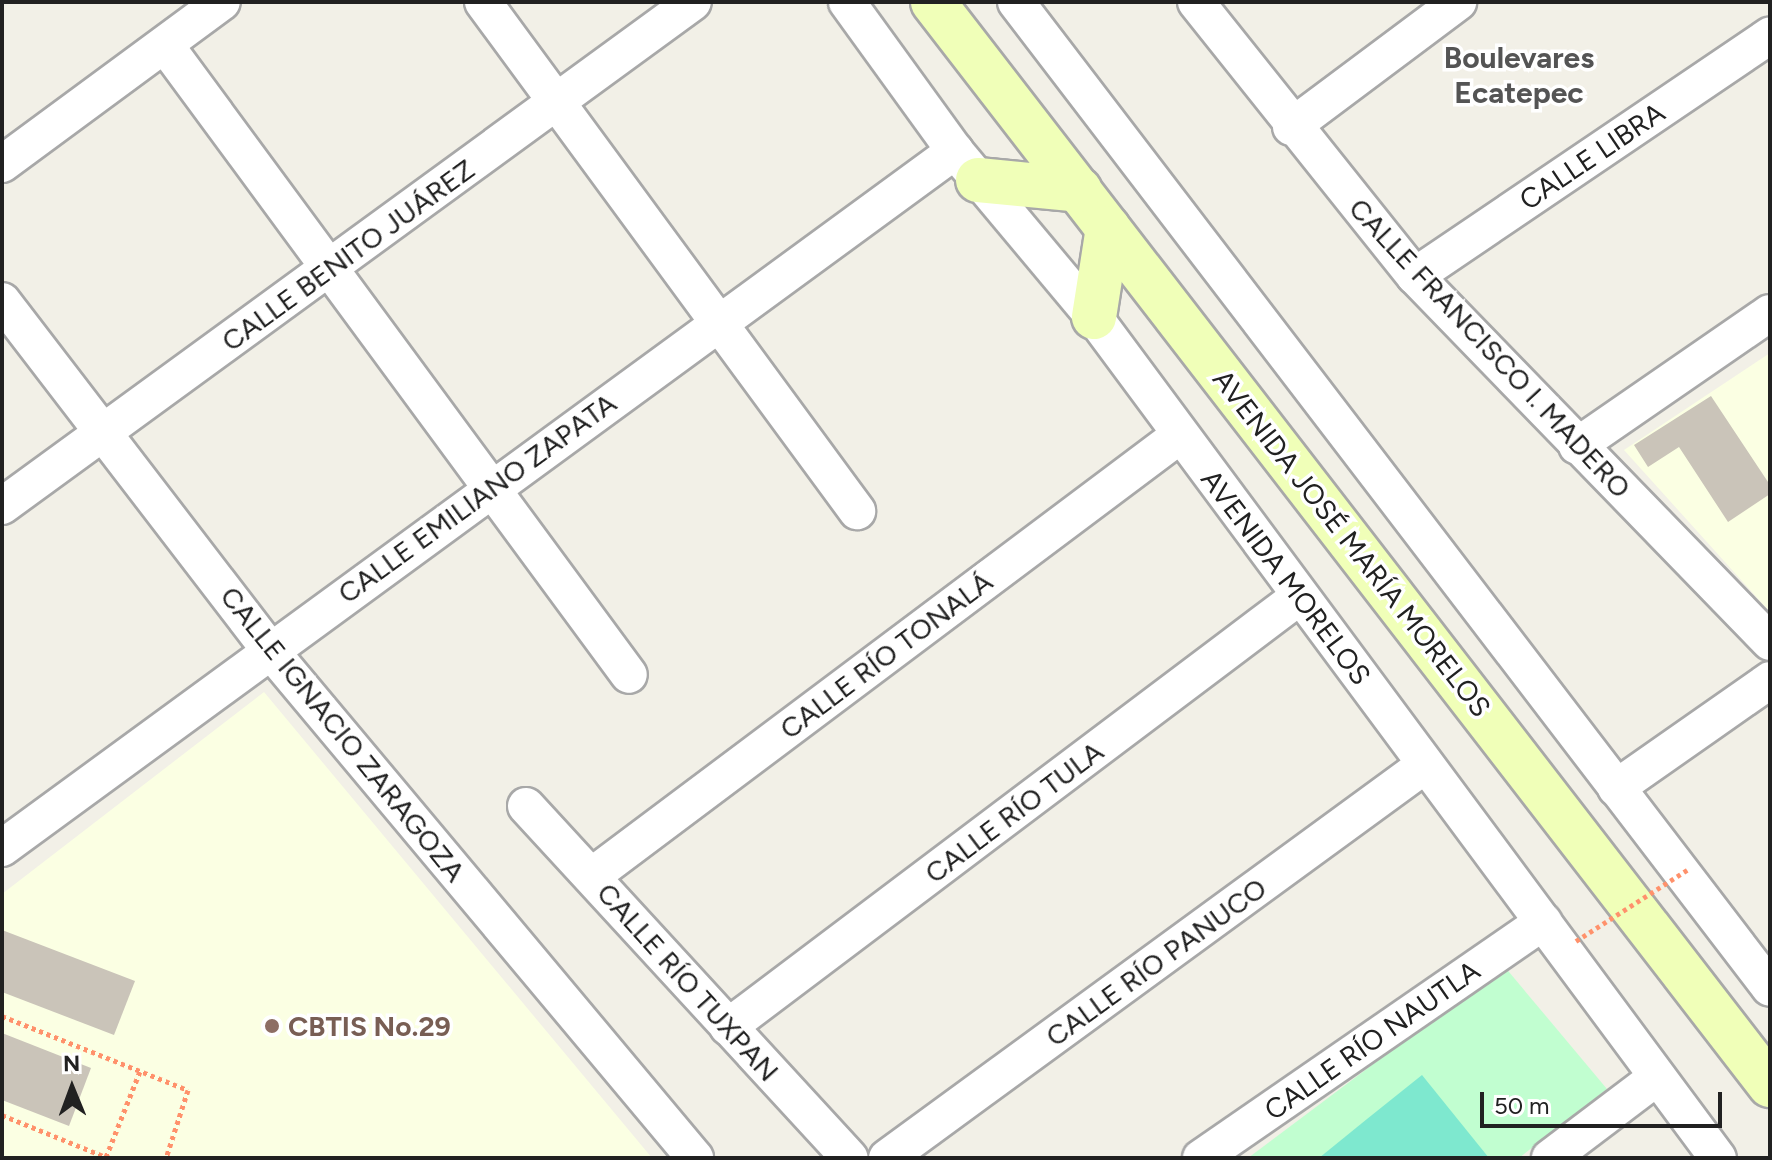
<!DOCTYPE html>
<html>
<head>
<meta charset="utf-8">
<style>
  body { margin:0 }
  #map { position:relative; width:1772px; height:1160px; overflow:hidden; background:#f2f0e7; font-family:Figtree,sans-serif }
  div>[style] { position:absolute }
  .education>* { inset:0; background:#fbffe3 }
  .park>* { inset:0; background:#c1fed0 }
  .pitch>* { inset:0; background:#7ee8cf }
  .building>* { inset:0; background:#cac4b9 }
  .path>* { height:5px; margin-top:-2.5px; transform-origin:0; background:repeating-linear-gradient(90deg,#ff916b 0 4px,transparent 0 8px) }
  .roads { filter:drop-shadow(2px 0 #a8a8a8) drop-shadow(-2px 0 #a8a8a8) drop-shadow(0 2px #a8a8a8) drop-shadow(0 -2px #a8a8a8) }
  .minor>* { height:36px; margin:-18px; padding:0 18px; transform-origin:18px; border-radius:18px; background:#fff }
  .secondary>* { height:44px; margin:-22px; padding:0 22px; transform-origin:22px; border-radius:22px; background:#f0ffb8 }
  .path-bridge>* { height:5px; margin-top:-2.5px; transform-origin:0; background:repeating-linear-gradient(90deg,#ff916b 0 4px,transparent 0 8px) }
  .dots>* { width:22px; height:22px; translate:-50% -50%; box-sizing:border-box; border:4px solid #fff; border-radius:50% }
  span { translate:-50% -50%; white-space:nowrap; text-align:center; line-height:1.15; -webkit-text-stroke:7px #fff; paint-order:stroke }
  .street-label { font-size:28px; color:#212121 }
  .education-label { font-size:28px; color:#785e54; font-weight:700 }
  .left { translate:0 -50%; text-align:left }
  .neighbourhood-label { font-size:30px; color:#545454; font-weight:700 }
  .frame { position:absolute; inset:0; border:4px solid #212121; pointer-events:none }
  .north { position:absolute; left:32px; top:1048px; width:80px; height:80px; -webkit-text-stroke:6px #fff; paint-order:stroke; rotate:359deg; font-size:22px; font-weight:700; line-height:32px; text-align:center; color:#212121 }
  .north::after { content:''; display:block; margin:auto; width:28px; height:36px; background:#212121; clip-path:polygon(50% 0,100% 100%,50% 72%,0 100%) }
  .scale { position:absolute; left:1480px; top:1092px; width:242px; height:36px; box-sizing:border-box; border:4px solid #212121; border-top:0; padding-left:10px; font-size:24px; line-height:28px; white-space:nowrap; color:#212121; -webkit-text-stroke:6px #fff; paint-order:stroke }
</style>
</head>
<body>
<div id="map">
  <div class="education">
    <div style="clip-path:polygon(1770px 353px,1770px 612px,1624px 450px)"></div>
    <div style="clip-path:polygon(264px 692px,652px 1158px,2px 1158px,2px 894px)"></div>
  </div>
  <div class="park">
    <div style="clip-path:polygon(1504px 966px,1607px 1089px,1519px 1158px,1248px 1158px)"></div>
  </div>
  <div class="pitch">
    <div style="clip-path:polygon(1422px 1075px,1489px 1158px,1319px 1158px,1367px 1119px)"></div>
  </div>
  <div class="building">
    <div style="clip-path:polygon(1711px 396px,1770px 485px,1770px 494px,1728px 522px,1679px 447px,1648px 467px,1634px 445px)"></div>
    <div style="clip-path:polygon(2px 930px,135px 981px,114px 1035px,2px 992px)"></div>
    <div style="clip-path:polygon(2px 1033px,91px 1068px,69px 1126px,2px 1100px)"></div>
  </div>
  <div class="path">
    <div style="left:2px;top:1016px;width:200px;rotate:21.7deg"></div>
    <div style="left:188px;top:1090px;width:71px;rotate:107.9deg"></div>
    <div style="left:2px;top:1115px;width:112px;rotate:22deg"></div>
    <div style="left:106px;top:1157px;width:92px;rotate:-68.4deg"></div>
  </div>
  <div class="roads">
    <div class="minor">
      <div style="left:483px;top:2px;width:632px;rotate:53.69deg"></div>
      <div style="left:847px;top:2px;width:184px;rotate:54.1deg"></div>
      <div style="left:955px;top:151px;width:217px;rotate:50.1deg"></div>
      <div style="left:1094px;top:317px;width:1047px;rotate:53.43deg"></div>
      <div style="left:1016px;top:2px;width:1241px;rotate:52.59deg"></div>
      <div style="left:1196px;top:2px;width:351px;rotate:51.4deg"></div>
      <div style="left:1415px;top:276px;width:510px;rotate:45.87deg"></div>
      <div style="left:165px;top:45px;width:782px;rotate:53.63deg"></div>
      <div style="left:1291px;top:127px;width:209px;rotate:-36.8deg"></div>
      <div style="left:2px;top:164px;width:273px;rotate:-36.4deg"></div>
      <div style="left:1415px;top:276px;width:429px;rotate:-34.1deg"></div>
      <div style="left:2px;top:301px;width:439px;rotate:52.5deg"></div>
      <div style="left:269px;top:649px;width:664px;rotate:50.07deg"></div>
      <div style="left:1577px;top:446px;width:234px;rotate:-34.6deg"></div>
      <div style="left:2px;top:506px;width:855px;rotate:-36.11deg"></div>
      <div style="left:1616px;top:788px;width:188px;rotate:-35deg"></div>
      <div style="left:526px;top:806px;width:478px;rotate:47.4deg"></div>
      <div style="left:2px;top:848px;width:1181px;rotate:-36.18deg"></div>
      <div style="left:592px;top:876px;width:735px;rotate:-36.87deg"></div>
      <div style="left:728px;top:1027px;width:716px;rotate:-37deg"></div>
      <div style="left:887px;top:1158px;width:666px;rotate:-36.15deg"></div>
      <div style="left:1201px;top:1158px;width:416px;rotate:-34.6deg"></div>
      <div style="left:1550px;top:1158px;width:134px;rotate:-37.1deg"></div>
    </div>
    <div class="secondary">
      <div style="left:933px;top:2px;width:1369px;rotate:52.3deg"></div>
      <div style="left:978px;top:180px;width:102px;rotate:5.6deg"></div>
      <div style="left:1094px;top:317px;width:90px;rotate:-81.1deg"></div>
    </div>
  </div>
  <div class="path-bridge">
    <div style="left:1576px;top:941px;width:135px;rotate:-32.6deg"></div>
  </div>
  <div class="dots">
    <div style="left:272px;top:1026px;background:#8d6e63"></div>
  </div>
  <div class="street-label">
    <span style="left:1592px;top:156px;rotate:-34deg">CALLE LIBRA</span>
    <span style="left:348px;top:255px;rotate:-36deg">CALLE BENITO JUÁREZ</span>
    <span style="left:1490px;top:348px;rotate:47deg">CALLE FRANCISCO I. MADERO</span>
    <span style="left:477px;top:498px;rotate:-36deg">CALLE EMILIANO ZAPATA</span>
    <span style="left:1352px;top:543px;rotate:52deg">AVENIDA JOSÉ MARÍA MORELOS</span>
    <span style="left:1286px;top:577px;rotate:53deg">AVENIDA MORELOS</span>
    <span style="left:886px;top:655px;rotate:-37deg">CALLE RÍO TONALÁ</span>
    <span style="left:343px;top:734px;rotate:51deg">CALLE IGNACIO ZARAGOZA</span>
    <span style="left:1014px;top:812px;rotate:-37deg">CALLE RÍO TULA</span>
    <span style="left:1156px;top:962px;rotate:-36deg">CALLE RÍO PANUCO</span>
    <span style="left:688px;top:982px;rotate:48deg">CALLE RÍO TUXPAN</span>
    <span style="left:1372px;top:1040px;rotate:-35deg">CALLE RÍO NAUTLA</span>
  </div>
  <div class="education-label">
    <span class="left" style="left:288px;top:1026px">CBTIS No.29</span>
  </div>
  <div class="neighbourhood-label">
    <span style="left:1519px;top:75px">Boulevares<br>Ecatepec</span>
  </div>
  <div class="frame"></div>
  <div class="north">N</div>
  <div class="scale">50 m</div>
</div>
</body>
</html>
